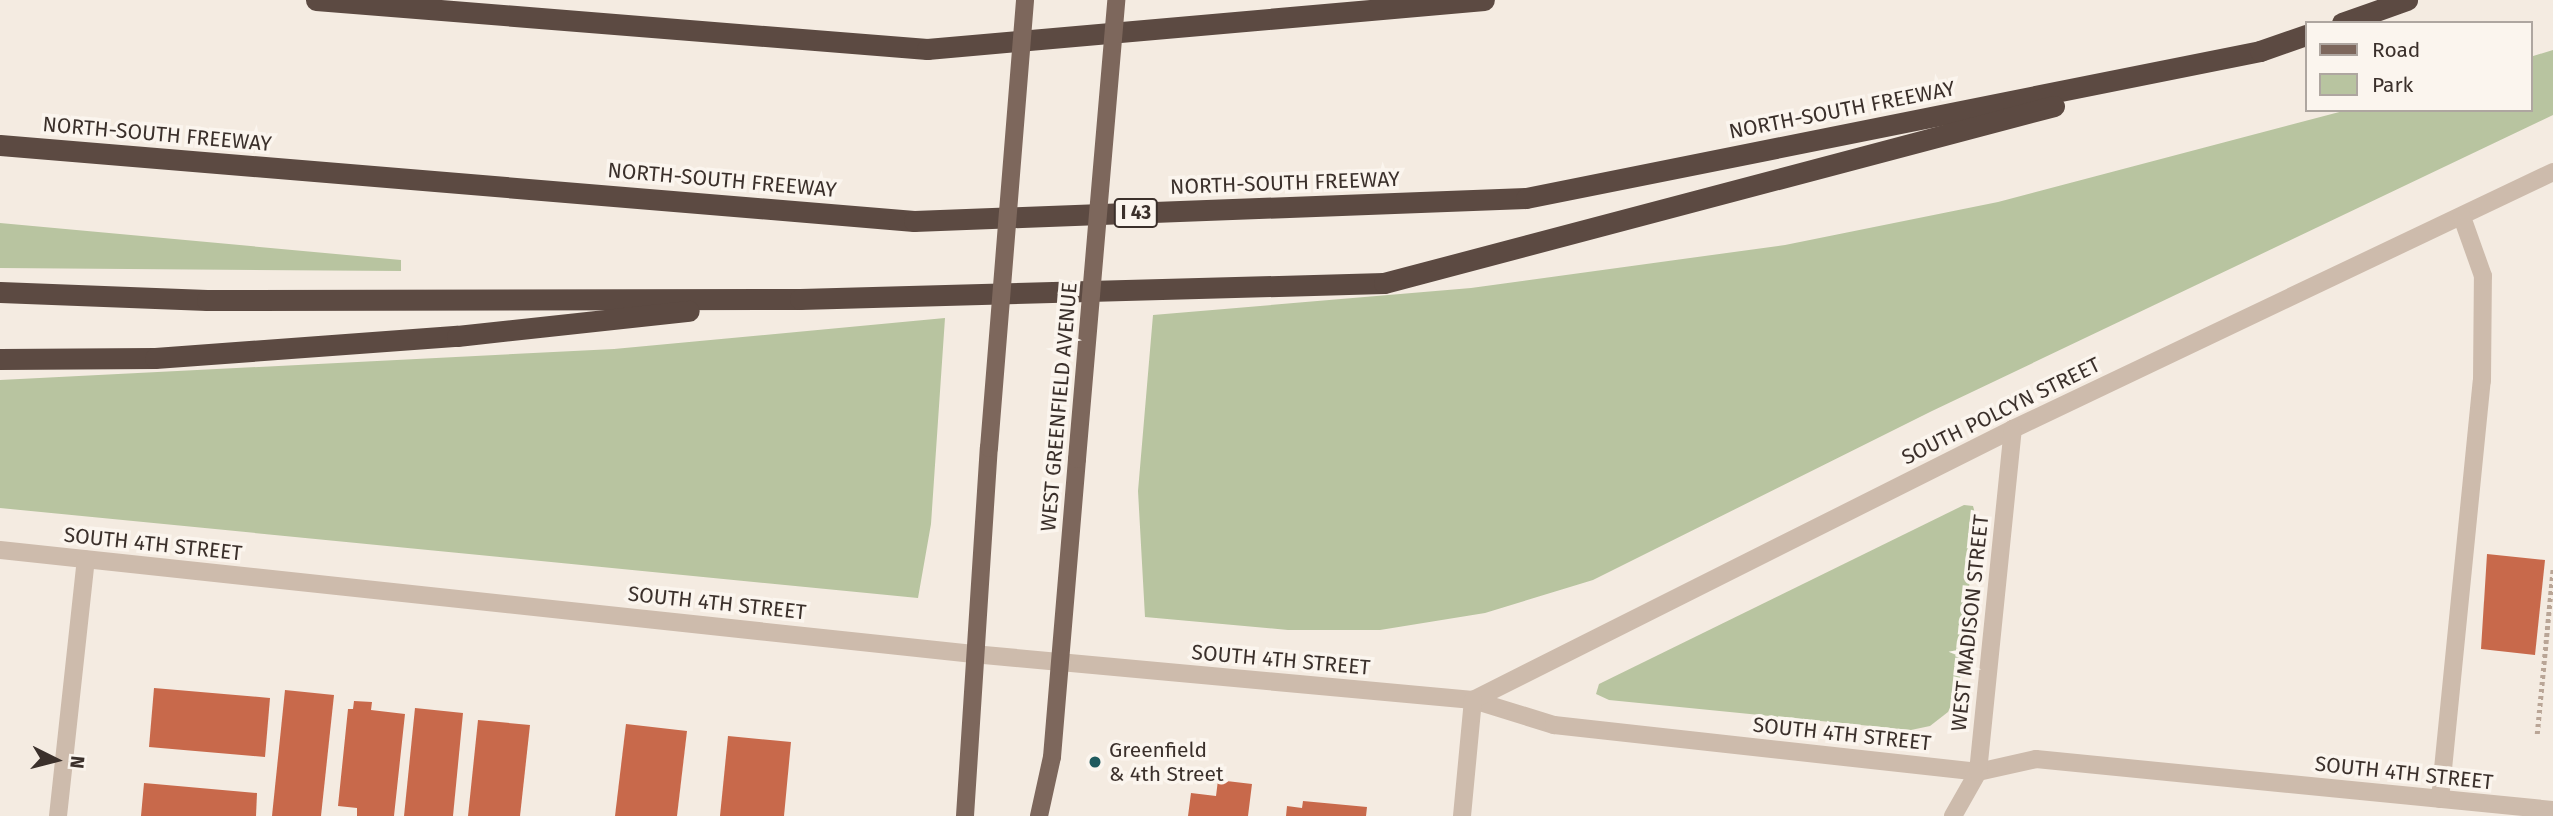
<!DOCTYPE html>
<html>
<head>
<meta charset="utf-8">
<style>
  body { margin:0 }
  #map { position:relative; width:2553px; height:816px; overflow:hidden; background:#f4ebe1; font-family:"Fira Sans",sans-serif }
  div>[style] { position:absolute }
  .green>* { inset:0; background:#b8c4a0 }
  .building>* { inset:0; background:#c8694b }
  .path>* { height:4.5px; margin-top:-2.25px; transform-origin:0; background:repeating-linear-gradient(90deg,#b9a596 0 3.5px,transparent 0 7px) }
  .minor>* { height:18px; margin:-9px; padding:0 9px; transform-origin:9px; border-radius:9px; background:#cdbbac }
  .major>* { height:18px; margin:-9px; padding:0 9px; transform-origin:9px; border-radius:9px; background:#7d675c }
  .highway>* { height:21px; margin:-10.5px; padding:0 10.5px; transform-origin:10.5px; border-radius:10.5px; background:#5c4a42 }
  .major-bridge>* { height:18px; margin:-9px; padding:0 9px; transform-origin:9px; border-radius:9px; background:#7d675c }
  .dots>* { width:19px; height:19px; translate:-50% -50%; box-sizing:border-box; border:4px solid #fbf5ee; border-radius:50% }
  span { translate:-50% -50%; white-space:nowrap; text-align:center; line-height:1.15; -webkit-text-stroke:7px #fbf5ee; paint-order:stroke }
  .shield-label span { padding:2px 5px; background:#fbf5ee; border:2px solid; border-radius:5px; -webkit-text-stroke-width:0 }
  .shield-label { font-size:19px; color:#3b302b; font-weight:700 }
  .street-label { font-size:21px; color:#3b302b }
  .poi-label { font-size:21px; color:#3b302b }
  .left { translate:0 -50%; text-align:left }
  .legend { position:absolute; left:2305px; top:21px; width:228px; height:91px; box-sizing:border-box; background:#fbf5ee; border:2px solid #aea6a0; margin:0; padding:9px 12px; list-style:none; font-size:21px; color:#3b302b }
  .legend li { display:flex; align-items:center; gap:14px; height:35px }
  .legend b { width:35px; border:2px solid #aea6a0 }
  .north { position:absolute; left:21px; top:725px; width:70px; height:70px; -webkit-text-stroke:5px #fbf5ee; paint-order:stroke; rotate:96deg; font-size:19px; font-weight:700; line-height:28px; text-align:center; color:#3b302b }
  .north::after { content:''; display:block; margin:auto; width:24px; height:32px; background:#3b302b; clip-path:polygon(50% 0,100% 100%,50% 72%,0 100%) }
</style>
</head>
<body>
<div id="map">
  <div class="green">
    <div style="clip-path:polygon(2553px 50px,2553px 115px,1932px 411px,1593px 580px,1485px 613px,1380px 630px,1288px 630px,1145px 617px,1138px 491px,1153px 315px,1471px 288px,1785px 245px,1998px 202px,2347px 110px,2530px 110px,2530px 57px)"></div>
    <div style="clip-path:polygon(0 223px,401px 260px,401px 271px,0 268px)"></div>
    <div style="clip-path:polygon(945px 318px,931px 524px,918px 598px,0 508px,0 380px,614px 349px)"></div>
    <div style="clip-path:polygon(1964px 505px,1973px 506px,1976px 517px,1959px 689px,1948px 712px,1930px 726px,1911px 730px,1609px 700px,1596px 694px,1599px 684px)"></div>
  </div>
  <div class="building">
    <div style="clip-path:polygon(2487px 554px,2545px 560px,2535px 655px,2481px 649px)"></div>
    <div style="clip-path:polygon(154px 688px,270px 698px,265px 757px,149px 747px)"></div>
    <div style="clip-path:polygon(285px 690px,334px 695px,321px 816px,272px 816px)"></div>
    <div style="clip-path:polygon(354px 701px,372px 702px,371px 710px,405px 714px,394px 816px,357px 816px,357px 808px,338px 806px,348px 709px,353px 709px)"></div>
    <div style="clip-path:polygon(415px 708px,463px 713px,453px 816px,404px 816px)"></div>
    <div style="clip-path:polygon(478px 720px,530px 725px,520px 816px,468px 816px)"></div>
    <div style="clip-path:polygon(626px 724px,687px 731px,677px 816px,615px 816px)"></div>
    <div style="clip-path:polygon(728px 736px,791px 742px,784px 816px,720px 816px)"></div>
    <div style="clip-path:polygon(1218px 780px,1252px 784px,1248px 816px,1188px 816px,1191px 793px,1216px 796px)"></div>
    <div style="clip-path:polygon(144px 783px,257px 793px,256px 816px,141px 816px)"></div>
    <div style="clip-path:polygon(1303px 801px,1367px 807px,1366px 816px,1286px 816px,1287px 806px,1302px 808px)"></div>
  </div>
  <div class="path">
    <div style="left:2537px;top:734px;width:167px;rotate:-84.5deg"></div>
  </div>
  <div class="minor">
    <div style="left:0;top:550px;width:979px;rotate:6.1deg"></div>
    <div style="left:973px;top:654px;width:502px;rotate:5.26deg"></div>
    <div style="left:1473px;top:700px;width:85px;rotate:17.2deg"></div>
    <div style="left:1554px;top:725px;width:427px;rotate:6.3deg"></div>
    <div style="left:1978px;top:772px;width:59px;rotate:-12.6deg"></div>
    <div style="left:2036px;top:759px;width:520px;rotate:5.63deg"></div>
    <div style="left:1473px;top:700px;width:604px;rotate:-26.65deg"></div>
    <div style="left:2013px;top:429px;width:598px;rotate:-25.45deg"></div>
    <div style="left:2440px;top:799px;width:420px;rotate:-84.3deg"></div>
    <div style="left:2482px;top:381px;width:105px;rotate:-89.5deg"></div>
    <div style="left:2483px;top:276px;width:63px;rotate:-109.6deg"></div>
    <div style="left:58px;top:816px;width:258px;rotate:-83.8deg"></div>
    <div style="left:1462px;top:816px;width:117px;rotate:-84.6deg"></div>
    <div style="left:1953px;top:816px;width:51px;rotate:-60.4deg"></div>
    <div style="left:1978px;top:772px;width:345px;rotate:-84.2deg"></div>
  </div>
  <div class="major">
    <div style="left:965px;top:816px;width:369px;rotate:-86.3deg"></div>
    <div style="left:1039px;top:816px;width:60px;rotate:-77.6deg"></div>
    <div style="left:1052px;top:757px;width:299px;rotate:-85.2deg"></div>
  </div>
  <div class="highway">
    <div style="left:316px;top:0;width:613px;rotate:4.59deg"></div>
    <div style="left:927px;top:49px;width:559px;rotate:-5.03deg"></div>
    <div style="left:2342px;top:23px;width:69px;rotate:-19.5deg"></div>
    <div style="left:0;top:145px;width:917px;rotate:4.75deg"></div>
    <div style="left:914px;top:221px;width:612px;rotate:-2.15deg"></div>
    <div style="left:1526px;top:198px;width:749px;rotate:-11.32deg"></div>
    <div style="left:2260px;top:51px;width:49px;rotate:-19.2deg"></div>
    <div style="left:0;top:292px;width:207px;rotate:2.2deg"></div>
    <div style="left:207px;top:300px;width:593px;rotate:-0.1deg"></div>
    <div style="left:800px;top:299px;width:584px;rotate:-1.57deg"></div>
    <div style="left:1384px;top:283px;width:693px;rotate:-14.8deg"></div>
    <div style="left:0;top:359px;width:155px;rotate:-0.4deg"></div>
    <div style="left:155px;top:358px;width:303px;rotate:-4.2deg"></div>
    <div style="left:457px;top:336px;width:233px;rotate:-6.2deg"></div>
  </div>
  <div class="major-bridge">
    <div style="left:989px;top:448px;width:449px;rotate:-85.4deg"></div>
    <div style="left:1077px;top:459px;width:461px;rotate:-85.1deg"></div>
  </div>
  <div class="dots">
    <div style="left:1095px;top:762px;background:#1f5a5e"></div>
  </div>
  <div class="shield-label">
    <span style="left:1136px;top:213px">I 43</span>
  </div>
  <div class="street-label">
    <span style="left:1842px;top:110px;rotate:-11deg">NORTH-SOUTH FREEWAY</span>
    <span style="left:157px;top:134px;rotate:5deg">NORTH-SOUTH FREEWAY</span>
    <span style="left:722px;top:180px;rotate:5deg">NORTH-SOUTH FREEWAY</span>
    <span style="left:1285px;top:183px;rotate:-2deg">NORTH-SOUTH FREEWAY</span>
    <span style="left:1059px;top:407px;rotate:-85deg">WEST GREENFIELD AVENUE</span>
    <span style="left:2001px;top:411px;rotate:-26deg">SOUTH POLCYN STREET</span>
    <span style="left:153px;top:544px;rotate:6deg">SOUTH 4TH STREET</span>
    <span style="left:717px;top:603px;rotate:6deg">SOUTH 4TH STREET</span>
    <span style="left:1970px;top:623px;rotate:-84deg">WEST MADISON STREET</span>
    <span style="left:1281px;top:660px;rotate:5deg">SOUTH 4TH STREET</span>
    <span style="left:1842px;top:734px;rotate:6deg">SOUTH 4TH STREET</span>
    <span style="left:2404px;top:773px;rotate:6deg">SOUTH 4TH STREET</span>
  </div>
  <div class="poi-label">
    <span class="left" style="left:1109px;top:762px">Greenfield<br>&amp; 4th Street</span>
  </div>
  <ul class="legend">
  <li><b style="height:9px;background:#7d675c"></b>Road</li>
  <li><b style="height:19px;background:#b8c4a0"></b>Park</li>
  </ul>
  <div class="north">N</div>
</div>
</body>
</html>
